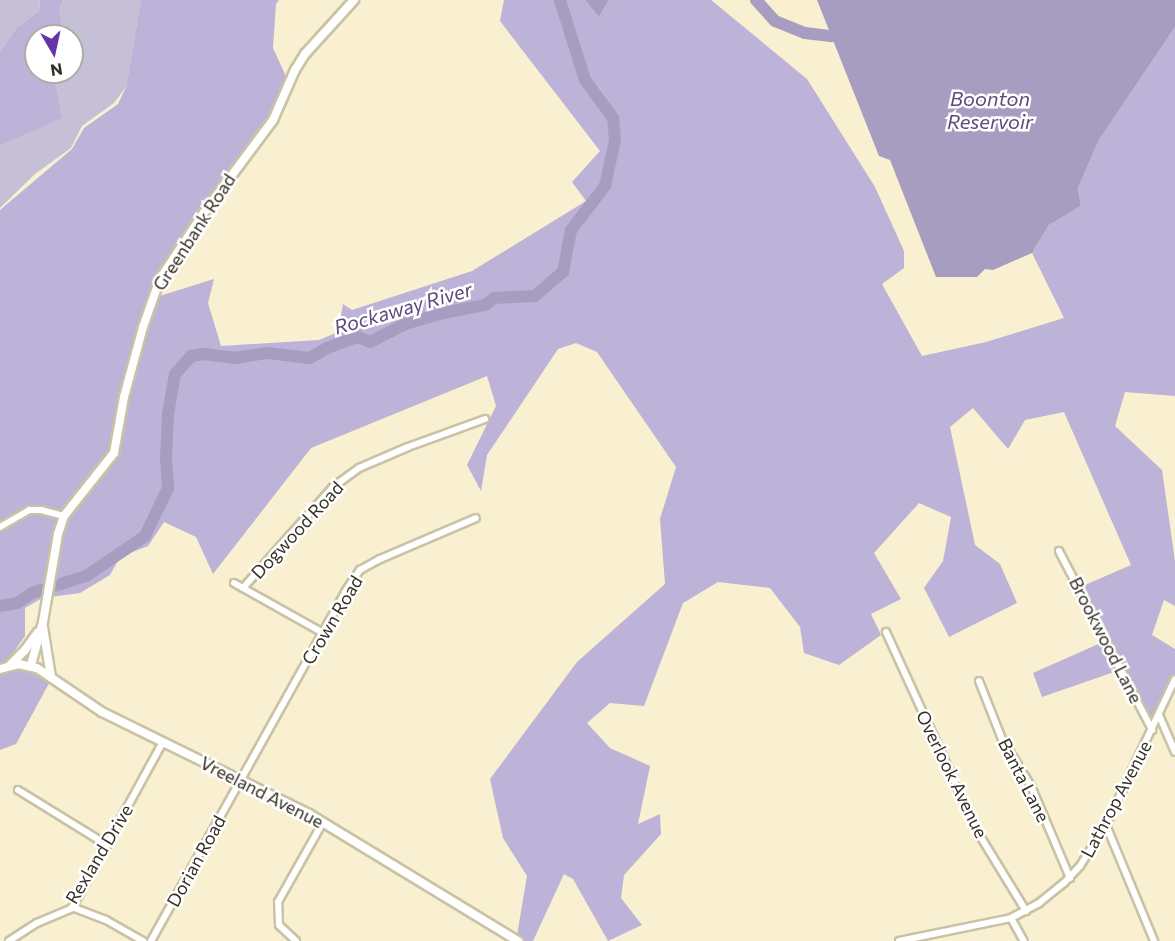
<!DOCTYPE html>
<html>
<head>
<meta charset="utf-8">
<style>
  body { margin:0 }
  #map { position:relative; width:1175px; height:941px; overflow:hidden; background:#f8f0d0; font-family:Commissioner,sans-serif }
  div>[style] { position:absolute }
  .green>* { inset:0; background:#c6c0d6 }
  .forest>* { inset:0; background:#bdb2d7 }
  .water>* { inset:0; background:#a79dc0 }
  .river>* { height:12px; margin:-6px; padding:0 6px; transform-origin:6px; border-radius:6px; background:#a79dc0 }
  .roads { filter:drop-shadow(2px 0 #cac2a4) drop-shadow(-2px 0 #cac2a4) drop-shadow(0 2px #cac2a4) drop-shadow(0 -2px #cac2a4) }
  .minor>* { height:6px; margin:-3px; padding:0 3px; transform-origin:3px; border-radius:3px; background:#fff }
  .tertiary>* { height:8px; margin:-4px; padding:0 4px; transform-origin:4px; border-radius:4px; background:#fff }
  span { translate:-50% -50%; white-space:nowrap; text-align:center; line-height:1.15; -webkit-text-stroke:5px #fff; paint-order:stroke }
  .street-label { font-size:18px; color:#343024 }
  .water-label { font-size:20px; color:#5b4a7c; font-style:italic }
  .north { position:absolute; left:24px; top:24px; width:60px; height:60px; box-sizing:border-box; background:#fff; border:2px solid #aeaca7; border-radius:50%; rotate:171deg; font-size:16px; font-weight:700; line-height:24px; text-align:center; color:#343024 }
  .north::after { content:''; display:block; margin:auto; width:21px; height:27px; background:#63a; clip-path:polygon(50% 0,100% 100%,50% 72%,0 100%) }
</style>
</head>
<body>
<div id="map">
  <div class="green">
    <div style="clip-path:polygon(0 0,40px 0,39px 11px,17px 27px,0 51px)"></div>
    <div style="clip-path:polygon(63px 0,141px 0,126px 87px,114px 103px,82px 126px,71px 148px,35px 174px,0 208px,0 146px,61px 118px,53px 72px,72px 72px,72px 36px,60px 36px,62px 34px,60px 7px)"></div>
  </div>
  <div class="forest">
    <div style="clip-path:polygon(40px 0,63px 0,60px 7px,62px 34px,36px 36px,36px 72px,53px 72px,62px 118px,0 146px,0 51px,17px 27px,39px 11px)"></div>
    <div style="clip-path:polygon(141px 0,279px 0,276px 4px,273px 48px,289px 83px,278px 110px,147px 300px,214px 279px,208px 303px,221px 346px,319px 340px,338px 332px,343px 304px,352px 310px,472px 271px,586px 201px,572px 182px,600px 151px,500px 21px,504px 0,585px 0,599px 17px,609px 0,711px 0,807px 79px,875px 187px,904px 251px,904px 268px,882px 284px,922px 356px,986px 342px,1064px 318px,1032px 253px,1049px 225px,1081px 206px,1078px 188px,1099px 140px,1175px 27px,1175px 396px,1125px 392px,1115px 426px,1162px 470px,1175px 561px,1175px 606px,1164px 600px,1152px 635px,1175px 649px,1175px 678px,1152px 729px,1117px 671px,1042px 697px,1033px 673px,1103px 642px,1078px 588px,1131px 565px,1064px 412px,1025px 420px,1008px 449px,973px 408px,950px 427px,975px 545px,1000px 564px,1017px 603px,949px 637px,924px 588px,943px 561px,951px 517px,919px 503px,874px 553px,901px 599px,871px 614px,881px 635px,839px 665px,804px 653px,800px 627px,770px 588px,718px 582px,683px 603px,644px 706px,610px 703px,587px 723px,610px 748px,650px 766px,638px 824px,660px 814px,661px 834px,624px 875px,621px 898px,642px 925px,608px 941px,573px 879px,564px 874px,533px 941px,516px 941px,527px 876px,503px 838px,490px 779px,577px 662px,665px 584px,660px 519px,676px 467px,597px 352px,576px 343px,558px 349px,487px 455px,481px 491px,467px 465px,496px 406px,487px 376px,311px 448px,213px 574px,196px 537px,164px 522px,148px 546px,120px 557px,110px 575px,80px 593px,42px 598px,25px 608px,25px 636px,6px 663px,53px 676px,16px 744px,0 750px,0 210px,72px 149px,84px 128px,118px 104px,126px 87px)"></div>
  </div>
  <div class="water">
    <div style="clip-path:polygon(585px 0,609px 0,599px 17px)"></div>
    <div style="clip-path:polygon(817px 0,1175px 0,1175px 27px,1099px 140px,1078px 188px,1081px 206px,1049px 225px,1032px 253px,993px 270px,985px 269px,977px 277px,936px 277px,890px 160px,879px 156px)"></div>
  </div>
  <div class="river">
    <div style="left:756px;top:0;width:28px;rotate:48deg"></div>
    <div style="left:775px;top:21px;width:32px;rotate:22deg"></div>
    <div style="left:805px;top:33px;width:26px;rotate:7deg"></div>
    <div style="left:831px;top:36px;width:14px;rotate:-21deg"></div>
    <div style="left:0;top:606px;width:17px;rotate:-10deg"></div>
    <div style="left:17px;top:603px;width:18px;rotate:-34deg"></div>
    <div style="left:32px;top:593px;width:57px;rotate:-17.5deg"></div>
    <div style="left:86px;top:576px;width:71px;rotate:-34.1deg"></div>
    <div style="left:145px;top:536px;width:53px;rotate:-64.4deg"></div>
    <div style="left:168px;top:488px;width:31px;rotate:-94deg"></div>
    <div style="left:166px;top:457px;width:43px;rotate:-87.3deg"></div>
    <div style="left:168px;top:414px;width:41px;rotate:-80.1deg"></div>
    <div style="left:175px;top:374px;width:24px;rotate:-48deg"></div>
    <div style="left:191px;top:356px;width:13px;rotate:-9deg"></div>
    <div style="left:204px;top:354px;width:31px;rotate:7deg"></div>
    <div style="left:235px;top:358px;width:33px;rotate:-9deg"></div>
    <div style="left:268px;top:353px;width:42px;rotate:6.8deg"></div>
    <div style="left:310px;top:358px;width:20px;rotate:-30deg"></div>
    <div style="left:327px;top:348px;width:33px;rotate:-20deg"></div>
    <div style="left:358px;top:337px;width:13px;rotate:23deg"></div>
    <div style="left:370px;top:342px;width:39px;rotate:-27deg"></div>
    <div style="left:405px;top:324px;width:40px;rotate:-16deg"></div>
    <div style="left:443px;top:313px;width:43px;rotate:-10.8deg"></div>
    <div style="left:485px;top:305px;width:11px;rotate:-38deg"></div>
    <div style="left:494px;top:298px;width:41px;rotate:-2.8deg"></div>
    <div style="left:535px;top:296px;width:37px;rotate:-41deg"></div>
    <div style="left:563px;top:272px;width:43px;rotate:-79.2deg"></div>
    <div style="left:571px;top:230px;width:56px;rotate:-52.3deg"></div>
    <div style="left:605px;top:186px;width:47px;rotate:-77.7deg"></div>
    <div style="left:615px;top:140px;width:22px;rotate:-95deg"></div>
    <div style="left:613px;top:118px;width:47px;rotate:-126.4deg"></div>
    <div style="left:585px;top:80px;width:84px;rotate:-107.4deg"></div>
  </div>
  <div class="roads">
    <div class="minor">
      <div style="left:0;top:527px;width:34px;rotate:-30deg"></div>
      <div style="left:29px;top:510px;width:12px"></div>
      <div style="left:41px;top:510px;width:24px;rotate:15deg"></div>
      <div style="left:1059px;top:551px;width:202px;rotate:62.5deg"></div>
      <div style="left:234px;top:583px;width:102px;rotate:29.3deg"></div>
      <div style="left:243px;top:588px;width:135px;rotate:-48.3deg"></div>
      <div style="left:333px;top:487px;width:32px;rotate:-36deg"></div>
      <div style="left:359px;top:468px;width:53px;rotate:-23.2deg"></div>
      <div style="left:408px;top:447px;width:82px;rotate:-20deg"></div>
      <div style="left:886px;top:632px;width:219px;rotate:65.4deg"></div>
      <div style="left:977px;top:831px;width:94px;rotate:58.5deg"></div>
      <div style="left:979px;top:681px;width:62px;rotate:68.4deg"></div>
      <div style="left:1002px;top:739px;width:55px;rotate:58.3deg"></div>
      <div style="left:1031px;top:786px;width:100px;rotate:67deg"></div>
      <div style="left:1159px;top:715px;width:40px;rotate:66.6deg"></div>
      <div style="left:18px;top:790px;width:105px;rotate:31.7deg"></div>
      <div style="left:1106px;top:825px;width:126px;rotate:67.5deg"></div>
      <div style="left:72px;top:907px;width:36px;rotate:21deg"></div>
      <div style="left:106px;top:920px;width:43px;rotate:29.6deg"></div>
      <div style="left:1011px;top:918px;width:26px;rotate:61deg"></div>
      <div style="left:9px;top:941px;width:33px;rotate:-33deg"></div>
      <div style="left:37px;top:923px;width:38px;rotate:-23deg"></div>
      <div style="left:72px;top:908px;width:189px;rotate:-61.3deg"></div>
      <div style="left:151px;top:941px;width:399px;rotate:-60.9deg"></div>
      <div style="left:345px;top:592px;width:27px;rotate:-56deg"></div>
      <div style="left:360px;top:570px;width:23px;rotate:-29deg"></div>
      <div style="left:380px;top:559px;width:104px;rotate:-23.1deg"></div>
      <div style="left:296px;top:941px;width:23px;rotate:-137deg"></div>
      <div style="left:279px;top:925px;width:23px;rotate:-92deg"></div>
      <div style="left:278px;top:902px;width:92px;rotate:-60.6deg"></div>
      <div style="left:899px;top:941px;width:114px;rotate:-11.6deg"></div>
      <div style="left:1011px;top:918px;width:32px;rotate:-28deg"></div>
      <div style="left:1039px;top:903px;width:32px;rotate:-39deg"></div>
      <div style="left:1064px;top:883px;width:23px;rotate:-47deg"></div>
      <div style="left:1080px;top:866px;width:49px;rotate:-57.6deg"></div>
      <div style="left:1106px;top:825px;width:161px;rotate:-64.7deg"></div>
    </div>
    <div class="tertiary">
      <div style="left:43px;top:627px;width:51px;rotate:80.9deg"></div>
      <div style="left:11px;top:664px;width:20px;rotate:-45deg"></div>
      <div style="left:25px;top:650px;width:22px;rotate:-54deg"></div>
      <div style="left:31px;top:665px;width:45px;rotate:-74.4deg"></div>
      <div style="left:43px;top:622px;width:89px;rotate:-80.3deg"></div>
      <div style="left:58px;top:534px;width:19px;rotate:-72deg"></div>
      <div style="left:64px;top:516px;width:80px;rotate:-51.6deg"></div>
      <div style="left:114px;top:453px;width:57px;rotate:-79.9deg"></div>
      <div style="left:124px;top:397px;width:73px;rotate:-74.8deg"></div>
      <div style="left:143px;top:327px;width:51px;rotate:-70.5deg"></div>
      <div style="left:160px;top:279px;width:78px;rotate:-56.5deg"></div>
      <div style="left:203px;top:214px;width:117px;rotate:-53.3deg"></div>
      <div style="left:273px;top:120px;width:55px;rotate:-66.3deg"></div>
      <div style="left:295px;top:70px;width:19px;rotate:-58deg"></div>
      <div style="left:305px;top:54px;width:73px;rotate:-47.8deg"></div>
      <div style="left:0;top:669px;width:20px;rotate:-15deg"></div>
      <div style="left:19px;top:664px;width:18px;rotate:13deg"></div>
      <div style="left:37px;top:668px;width:78px;rotate:34.1deg"></div>
      <div style="left:102px;top:712px;width:231px;rotate:26.2deg"></div>
      <div style="left:309px;top:814px;width:245px;rotate:31.3deg"></div>
    </div>
  </div>
  <div class="street-label">
    <span style="left:194px;top:232px;rotate:-57deg">Greenbank Road</span>
    <span style="left:297px;top:530px;rotate:-47deg">Dogwood Road</span>
    <span style="left:332px;top:620px;rotate:-59deg">Crown Road</span>
    <span style="left:1106px;top:640px;rotate:63deg">Brookwood Lane</span>
    <span style="left:952px;top:774px;rotate:64deg">Overlook Avenue</span>
    <span style="left:1024px;top:780px;rotate:63deg">Banta Lane</span>
    <span style="left:262px;top:792px;rotate:27deg">Vreeland Avenue</span>
    <span style="left:1116px;top:799px;rotate:-62deg">Lathrop Avenue</span>
    <span style="left:99px;top:854px;rotate:-59deg">Rexland Drive</span>
    <span style="left:196px;top:861px;rotate:-61deg">Dorian Road</span>
  </div>
  <div class="water-label">
    <span style="left:990px;top:110px">Boonton<br>Reservoir</span>
    <span style="left:403px;top:308px;rotate:-16deg">Rockaway River</span>
  </div>
  <div class="north">N</div>
</div>
</body>
</html>
